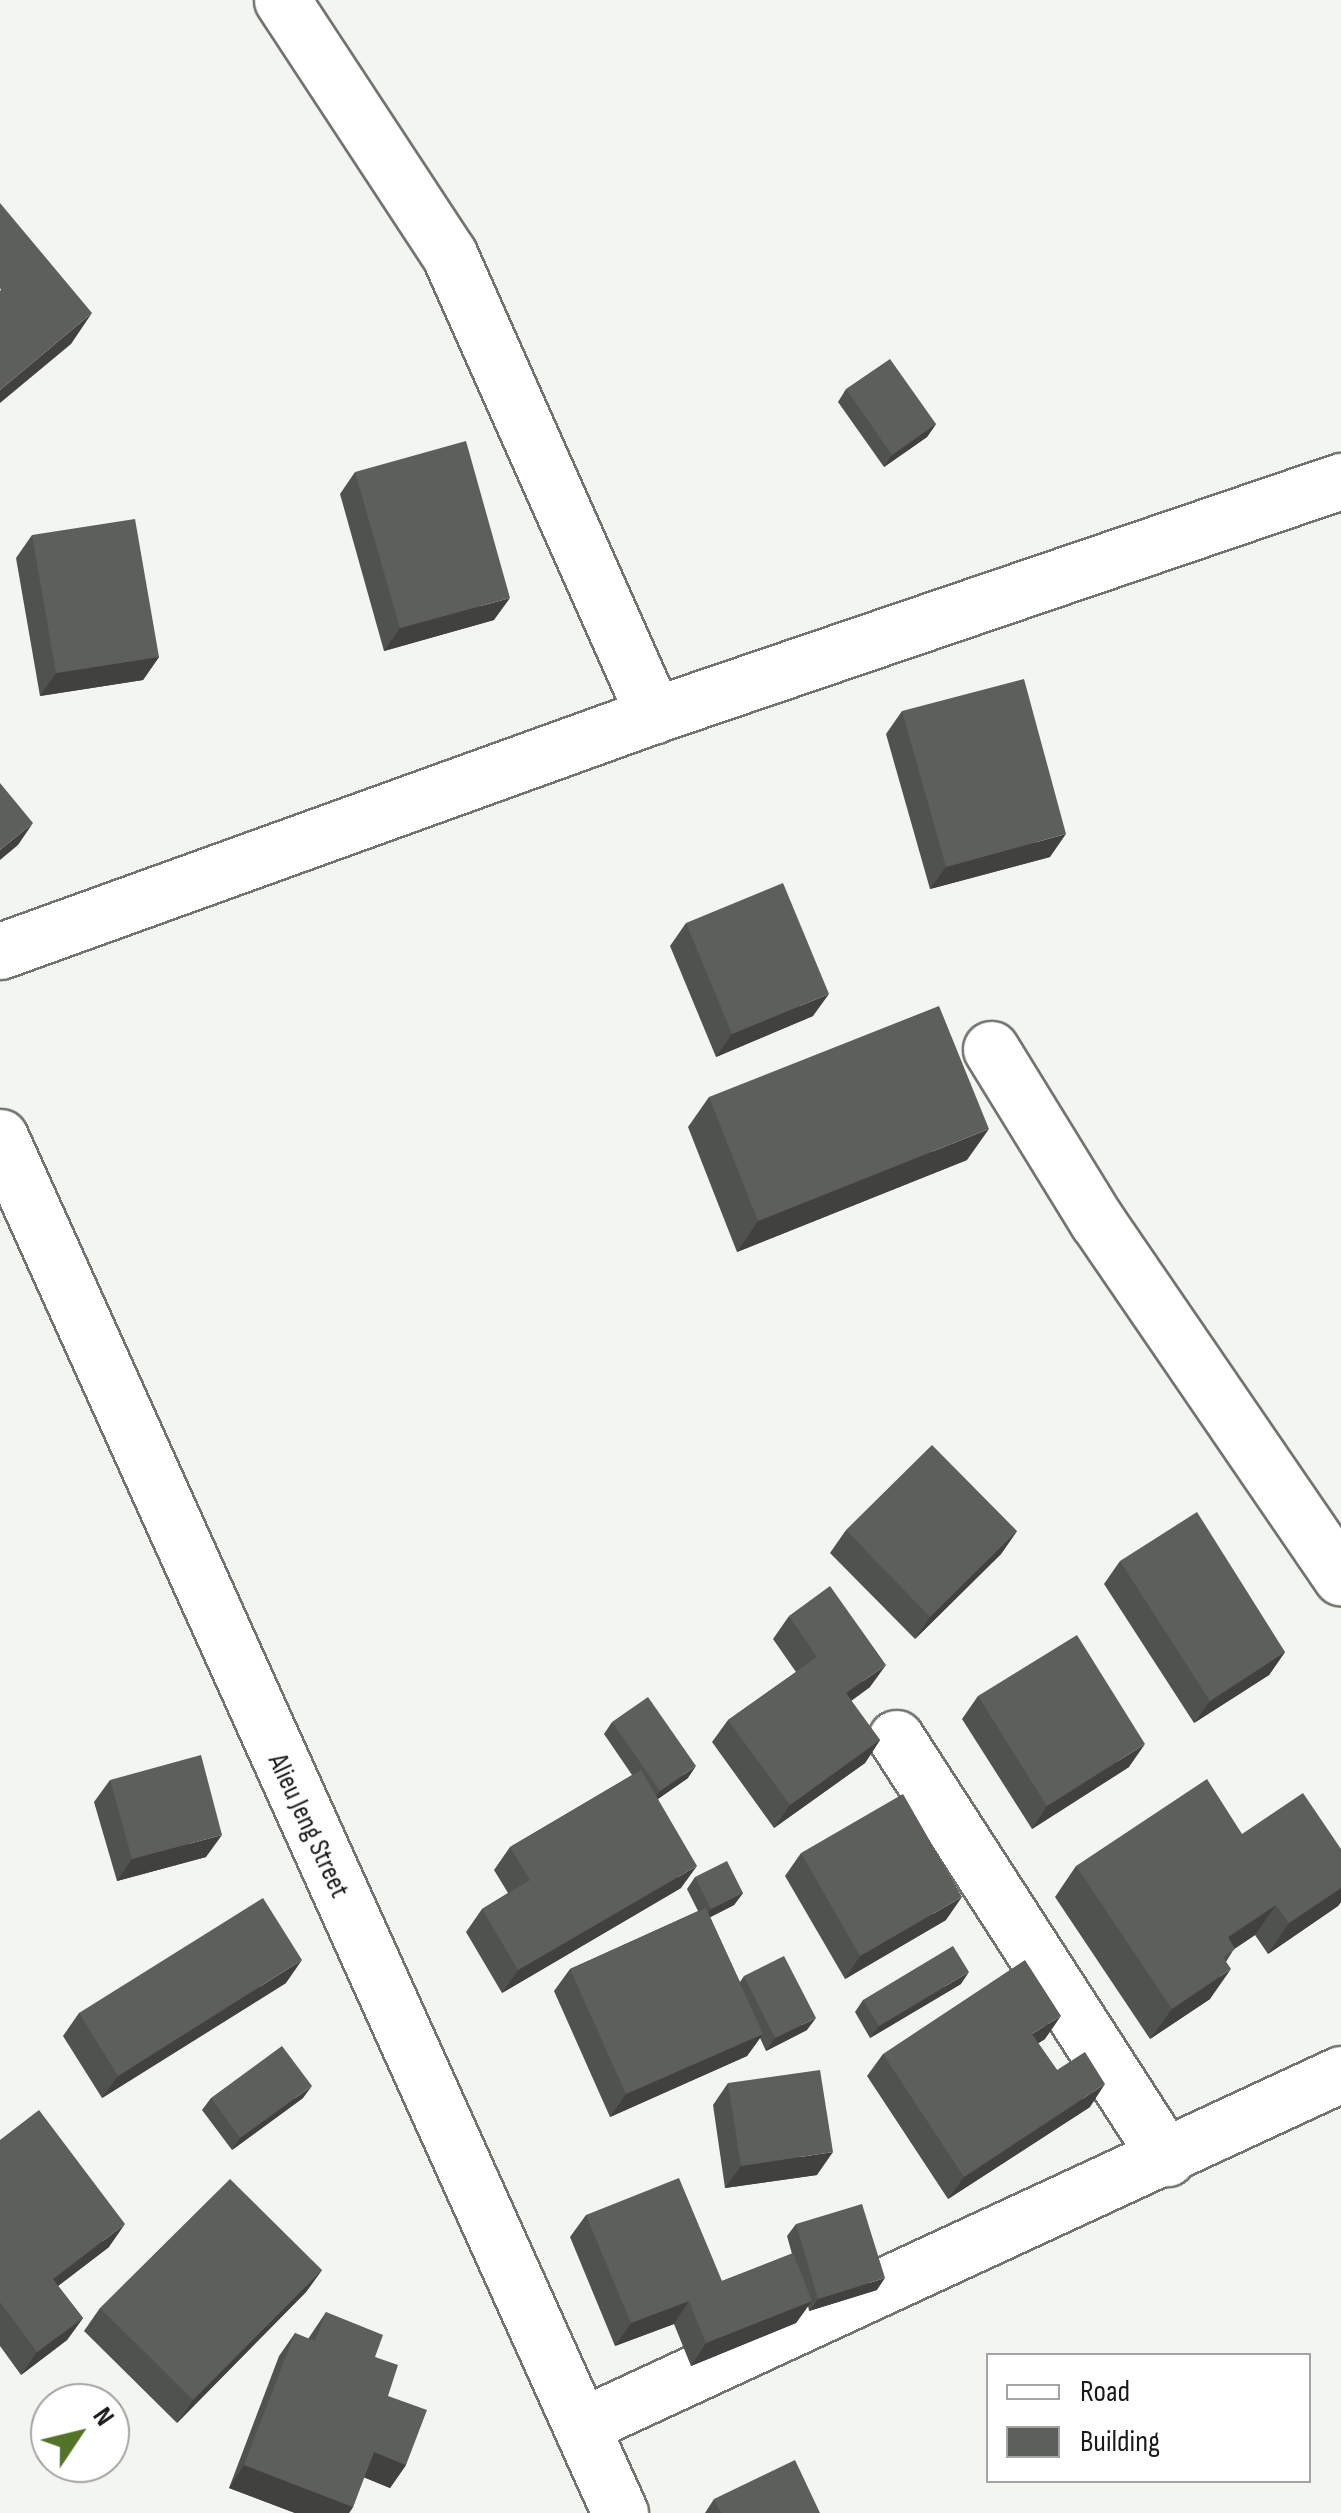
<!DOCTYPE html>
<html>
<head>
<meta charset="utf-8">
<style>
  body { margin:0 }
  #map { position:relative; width:1341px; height:2513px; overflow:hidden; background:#f3f5f0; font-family:"Sofia Sans Condensed",sans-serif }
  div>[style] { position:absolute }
  .roads { filter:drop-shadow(2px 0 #727470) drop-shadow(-2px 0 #727470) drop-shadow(0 2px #727470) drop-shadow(0 -2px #727470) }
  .street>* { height:55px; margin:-27.5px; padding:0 27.5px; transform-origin:27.5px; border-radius:27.5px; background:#fff }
  .wall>* { inset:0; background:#50524e }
  .shaded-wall>* { inset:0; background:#414240 }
  .building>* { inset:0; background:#5d5f5b }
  span { translate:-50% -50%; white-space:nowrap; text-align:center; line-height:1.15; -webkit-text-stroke:10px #fff; paint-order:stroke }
  .street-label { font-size:28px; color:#1a1a19 }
  .legend { position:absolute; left:986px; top:2353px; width:325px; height:130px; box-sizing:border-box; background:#fff; border:2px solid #a3a3a3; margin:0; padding:12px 18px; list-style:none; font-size:30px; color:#1a1a19 }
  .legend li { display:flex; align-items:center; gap:20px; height:50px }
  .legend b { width:50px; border:2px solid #a3a3a3 }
  .north { position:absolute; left:30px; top:2383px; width:100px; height:100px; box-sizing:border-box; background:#fff; border:2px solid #a3a3a3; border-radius:50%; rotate:55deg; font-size:28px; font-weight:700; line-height:40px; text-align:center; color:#1a1a19 }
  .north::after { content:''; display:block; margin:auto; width:35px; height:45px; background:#547328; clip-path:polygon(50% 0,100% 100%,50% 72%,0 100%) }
</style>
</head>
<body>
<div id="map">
  <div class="roads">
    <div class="street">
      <div style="left:282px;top:0;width:304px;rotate:56.7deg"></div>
      <div style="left:449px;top:254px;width:505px;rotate:66.03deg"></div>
      <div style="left:0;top:951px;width:695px;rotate:-19.84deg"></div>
      <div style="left:654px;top:715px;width:726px;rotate:-18.81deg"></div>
      <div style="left:991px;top:1049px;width:202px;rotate:58.4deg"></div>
      <div style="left:1097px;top:1221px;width:432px;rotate:55.6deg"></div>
      <div style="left:0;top:1137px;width:1509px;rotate:65.74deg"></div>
      <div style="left:896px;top:1738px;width:500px;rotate:57.2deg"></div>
      <div style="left:583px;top:2425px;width:835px;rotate:-24.85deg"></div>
    </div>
  </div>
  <div class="wall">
    <div style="clip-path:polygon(846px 389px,936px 424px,927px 437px,884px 467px,838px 402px)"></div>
    <div style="clip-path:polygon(355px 472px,494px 620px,384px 651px,340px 494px)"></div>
    <div style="clip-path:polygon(32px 535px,159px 657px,143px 680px,40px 696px,16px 558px)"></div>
    <div style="clip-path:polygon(902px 711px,1050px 857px,930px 889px,886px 734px)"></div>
    <div style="clip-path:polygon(686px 923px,813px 1016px,716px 1057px,670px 946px)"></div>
    <div style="clip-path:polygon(709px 1097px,967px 1160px,737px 1252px,688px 1127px)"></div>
    <div style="clip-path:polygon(846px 1530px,1017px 1531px,1001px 1554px,915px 1639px,830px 1553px)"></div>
    <div style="clip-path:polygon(1120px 1561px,1285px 1652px,1269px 1675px,1194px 1723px,1104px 1584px)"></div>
    <div style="clip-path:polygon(789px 1616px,870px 1687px,851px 1701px,880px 1740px,865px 1763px,774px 1828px,712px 1742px,728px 1720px,796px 1672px,773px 1639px)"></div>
    <div style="clip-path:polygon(978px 1696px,1129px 1767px,1032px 1829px,962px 1719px)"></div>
    <div style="clip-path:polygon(612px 1722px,688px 1778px,658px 1799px,681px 1888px,502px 1993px,466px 1932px,482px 1909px,508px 1893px,494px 1870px,510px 1847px,632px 1775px,604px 1734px)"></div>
    <div style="clip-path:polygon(110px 1780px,206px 1857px,117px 1881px,94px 1802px)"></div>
    <div style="clip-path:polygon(1242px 1834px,1341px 1849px,1341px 1902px,1338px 1906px,1268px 1954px,1255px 1935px,1234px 1949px,1226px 1962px,1210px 1999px,1150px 2039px,1055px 1897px,1076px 1866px)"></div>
    <div style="clip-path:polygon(801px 1853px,946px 1920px,845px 1979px,785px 1876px)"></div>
    <div style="clip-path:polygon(695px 1877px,743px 1893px,734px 1905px,710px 1917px,740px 1982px,744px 1976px,807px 2030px,766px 2051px,760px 2038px,747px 2056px,610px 2117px,554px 1991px,570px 1969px,698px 1911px,687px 1889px)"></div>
    <div style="clip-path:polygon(286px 1983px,102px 2098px,63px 2036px,79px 2013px)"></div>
    <div style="clip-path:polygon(961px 1984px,870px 2038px,855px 2012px,863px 2000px)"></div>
    <div style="clip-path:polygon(1045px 2039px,1038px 2043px,1057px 2070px,1090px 2107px,948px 2199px,867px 2076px,883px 2054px)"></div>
    <div style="clip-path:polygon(728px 2083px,817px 2175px,725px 2188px,713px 2105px)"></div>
    <div style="clip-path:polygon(211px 2098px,303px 2098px,232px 2150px,202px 2110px)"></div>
    <div style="clip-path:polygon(0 2140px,109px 2247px,58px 2286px,83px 2318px,67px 2340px,21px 2375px,0 2346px)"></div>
    <div style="clip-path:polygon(586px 2215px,722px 2281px,792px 2254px,787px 2236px,796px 2224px,877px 2290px,809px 2311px,808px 2306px,796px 2323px,691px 2366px,674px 2324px,615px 2346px,570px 2237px)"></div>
    <div style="clip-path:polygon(322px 2270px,306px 2292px,177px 2423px,84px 2331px,100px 2308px)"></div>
    <div style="clip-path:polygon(326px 2312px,375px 2357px,388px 2396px,406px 2465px,390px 2488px,364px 2477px,353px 2507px,349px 2513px,295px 2513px,229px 2488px,279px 2356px,295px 2333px,308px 2339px)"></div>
    <div style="clip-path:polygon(714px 2499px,820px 2513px,705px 2513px)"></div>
  </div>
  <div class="shaded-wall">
    <div style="clip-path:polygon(92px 313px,71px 344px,0 403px,0 390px)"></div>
    <div style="clip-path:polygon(936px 424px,927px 437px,884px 467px,892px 455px)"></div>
    <div style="clip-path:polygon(510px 598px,494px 620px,384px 651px,400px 628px)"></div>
    <div style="clip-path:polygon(159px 657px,143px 680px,40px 696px,56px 673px)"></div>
    <div style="clip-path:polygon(33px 823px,18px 845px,0 860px,0 850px)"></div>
    <div style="clip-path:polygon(1066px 834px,1050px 857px,930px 889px,946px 867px)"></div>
    <div style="clip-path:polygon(829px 994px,813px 1016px,716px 1057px,732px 1034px)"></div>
    <div style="clip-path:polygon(989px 1129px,967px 1160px,737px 1252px,758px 1221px)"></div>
    <div style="clip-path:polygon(1017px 1531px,1001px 1554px,915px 1639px,930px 1617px)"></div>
    <div style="clip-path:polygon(1285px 1652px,1269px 1675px,1194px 1723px,1210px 1701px)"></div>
    <div style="clip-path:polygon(886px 1665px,870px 1687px,830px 1716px,846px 1693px)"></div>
    <div style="clip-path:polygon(880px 1740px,865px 1763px,774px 1828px,790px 1805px)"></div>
    <div style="clip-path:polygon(1145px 1744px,1129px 1767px,1032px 1829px,1047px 1806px)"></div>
    <div style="clip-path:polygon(696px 1766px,688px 1778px,652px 1803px,660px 1791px)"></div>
    <div style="clip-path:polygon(222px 1835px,206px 1857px,117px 1881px,132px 1859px)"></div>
    <div style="clip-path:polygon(697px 1866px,681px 1888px,502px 1993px,518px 1970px)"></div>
    <div style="clip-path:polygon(1341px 1888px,1341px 1902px,1338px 1906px,1268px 1954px,1289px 1923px)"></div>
    <div style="clip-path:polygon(743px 1893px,734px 1905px,703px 1921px,711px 1909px)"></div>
    <div style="clip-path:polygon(962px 1897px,946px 1920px,845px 1979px,860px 1956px)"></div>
    <div style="clip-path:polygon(1276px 1905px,1255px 1935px,1206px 1968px,1228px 1937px)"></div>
    <div style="clip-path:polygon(302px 1960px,286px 1983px,102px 2098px,118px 2076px)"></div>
    <div style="clip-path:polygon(1231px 1969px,1210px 1999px,1150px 2039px,1172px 2009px)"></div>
    <div style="clip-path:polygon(969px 1972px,961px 1984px,870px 2038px,879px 2026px)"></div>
    <div style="clip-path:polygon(1061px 2016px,1045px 2039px,1017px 2057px,1032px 2034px)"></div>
    <div style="clip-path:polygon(816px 2018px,807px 2030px,766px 2051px,775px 2038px)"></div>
    <div style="clip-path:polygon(763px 2034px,747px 2056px,610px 2117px,626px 2094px)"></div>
    <div style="clip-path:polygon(1105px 2084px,1090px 2107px,948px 2199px,964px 2177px)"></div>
    <div style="clip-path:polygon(312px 2086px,303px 2098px,232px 2150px,240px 2138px)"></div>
    <div style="clip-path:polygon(833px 2152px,817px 2175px,725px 2188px,741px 2166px)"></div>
    <div style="clip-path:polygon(125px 2224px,109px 2247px,37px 2302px,53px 2279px)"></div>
    <div style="clip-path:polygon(322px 2270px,306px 2292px,177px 2423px,193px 2400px)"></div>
    <div style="clip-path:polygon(885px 2278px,877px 2290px,809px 2311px,818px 2299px)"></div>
    <div style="clip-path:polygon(689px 2301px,674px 2324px,615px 2346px,631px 2323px)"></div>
    <div style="clip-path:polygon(812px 2301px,796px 2323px,691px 2366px,706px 2343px)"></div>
    <div style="clip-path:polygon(83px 2318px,67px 2340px,21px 2375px,37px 2352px)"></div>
    <div style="clip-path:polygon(374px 2452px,406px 2465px,390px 2488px,358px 2475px)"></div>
    <div style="clip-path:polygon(244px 2465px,353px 2507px,349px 2513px,295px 2513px,229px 2488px)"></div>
  </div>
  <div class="building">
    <div style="clip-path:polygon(0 203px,92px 313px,0 390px,0 291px,1px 290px,0 288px)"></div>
    <div style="clip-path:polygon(890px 359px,936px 424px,892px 455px,846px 389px)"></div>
    <div style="clip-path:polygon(466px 441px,510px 598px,400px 628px,355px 472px)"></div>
    <div style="clip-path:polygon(135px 519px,159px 657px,56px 673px,32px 535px)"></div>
    <div style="clip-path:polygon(1024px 679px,1066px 834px,946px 867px,902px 711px)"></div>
    <div style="clip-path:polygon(0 783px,33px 823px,0 850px)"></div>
    <div style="clip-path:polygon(783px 883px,829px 994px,732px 1034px,686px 923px)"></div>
    <div style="clip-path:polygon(939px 1006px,989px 1129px,758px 1221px,709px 1097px)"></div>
    <div style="clip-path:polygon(932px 1445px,1017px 1531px,930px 1617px,846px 1530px)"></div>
    <div style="clip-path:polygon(1197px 1512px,1285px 1652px,1210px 1701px,1120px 1561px)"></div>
    <div style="clip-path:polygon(830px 1586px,886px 1665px,846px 1693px,880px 1740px,790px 1805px,728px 1720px,817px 1657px,789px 1616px)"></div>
    <div style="clip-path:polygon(1077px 1635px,1145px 1744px,1047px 1806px,978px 1696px)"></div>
    <div style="clip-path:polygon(648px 1697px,696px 1766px,660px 1791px,612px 1722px)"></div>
    <div style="clip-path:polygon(201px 1755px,222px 1835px,132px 1859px,110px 1780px)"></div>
    <div style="clip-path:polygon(641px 1770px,697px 1866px,518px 1970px,482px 1909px,530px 1880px,510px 1847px)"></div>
    <div style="clip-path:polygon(1207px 1779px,1242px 1834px,1303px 1793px,1341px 1849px,1341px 1888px,1289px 1923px,1276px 1905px,1228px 1937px,1235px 1949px,1223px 1957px,1231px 1969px,1172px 2009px,1076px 1866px)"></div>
    <div style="clip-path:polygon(903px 1794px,962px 1897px,860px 1956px,801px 1853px)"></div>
    <div style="clip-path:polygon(727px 1861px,743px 1893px,711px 1909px,695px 1877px)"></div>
    <div style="clip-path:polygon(263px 1898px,302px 1960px,118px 2076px,79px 2013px)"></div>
    <div style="clip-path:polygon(706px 1908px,763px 2034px,626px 2094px,570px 1969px)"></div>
    <div style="clip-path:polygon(953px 1946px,969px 1972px,879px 2026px,863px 2000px)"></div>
    <div style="clip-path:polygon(784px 1956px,816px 2018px,775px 2038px,744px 1976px)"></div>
    <div style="clip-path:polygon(1025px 1960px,1061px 2016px,1032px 2034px,1057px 2070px,1085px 2052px,1105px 2084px,964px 2177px,883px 2054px)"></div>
    <div style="clip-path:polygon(282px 2046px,312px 2086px,240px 2138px,211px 2098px)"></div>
    <div style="clip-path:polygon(820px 2070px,833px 2152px,741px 2166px,728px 2083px)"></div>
    <div style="clip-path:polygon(39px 2110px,125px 2224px,53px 2279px,83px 2318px,37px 2352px,0 2302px,0 2140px)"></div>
    <div style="clip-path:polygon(679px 2178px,722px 2281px,793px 2253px,812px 2301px,706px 2343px,689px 2301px,631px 2323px,586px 2215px)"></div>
    <div style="clip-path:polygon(230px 2179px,322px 2270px,193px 2400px,100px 2308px)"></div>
    <div style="clip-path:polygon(862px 2204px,885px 2278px,818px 2299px,796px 2224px)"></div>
    <div style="clip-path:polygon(326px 2312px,383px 2335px,375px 2357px,398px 2365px,388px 2396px,427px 2410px,406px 2465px,374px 2452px,353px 2507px,244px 2465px,295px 2333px,315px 2341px)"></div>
    <div style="clip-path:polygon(795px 2460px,820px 2513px,721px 2513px,714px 2499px)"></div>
  </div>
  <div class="street-label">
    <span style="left:308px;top:1826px;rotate:65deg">Alieu Jeng Street</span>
  </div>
  <ul class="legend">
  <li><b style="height:12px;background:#fff"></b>Road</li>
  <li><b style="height:28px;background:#5d5f5b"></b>Building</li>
  </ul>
  <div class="north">N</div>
</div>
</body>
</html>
